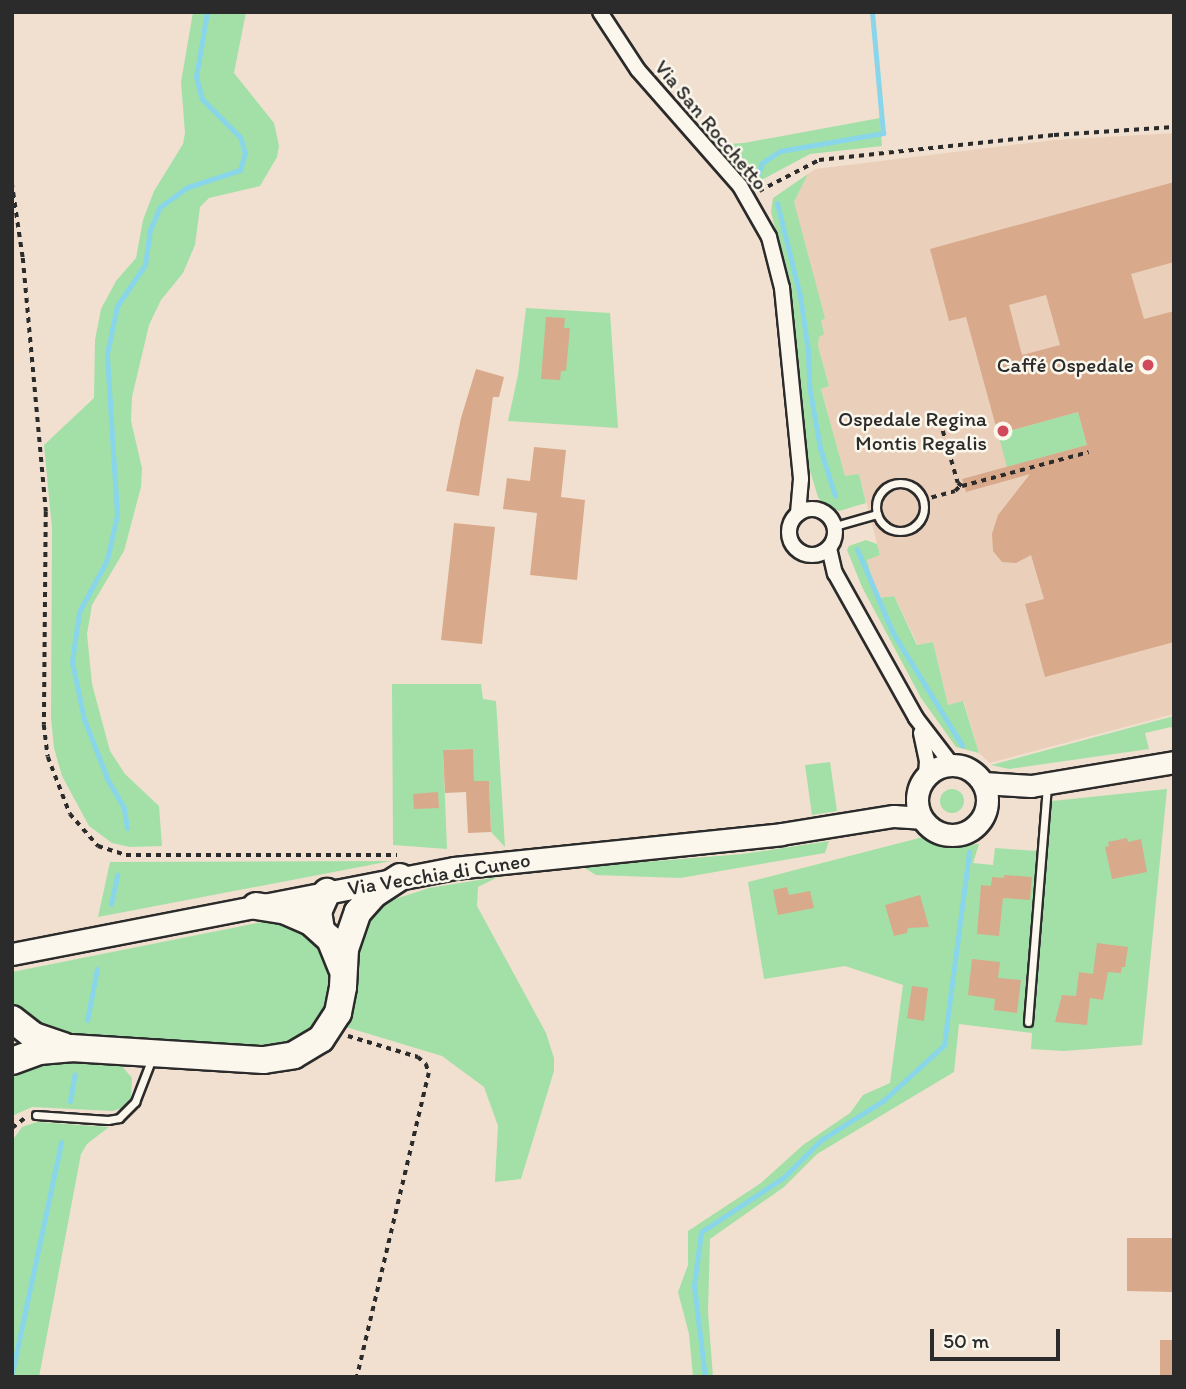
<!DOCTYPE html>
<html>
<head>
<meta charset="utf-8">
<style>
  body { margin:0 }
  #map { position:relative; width:1186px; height:1389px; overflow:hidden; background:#f1e0cf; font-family:Itim,sans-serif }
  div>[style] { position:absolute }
  .built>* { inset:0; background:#ead0bb }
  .green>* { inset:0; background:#a2e0a8 }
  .round { border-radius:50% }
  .stream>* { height:5px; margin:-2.5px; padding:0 2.5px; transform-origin:2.5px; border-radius:2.5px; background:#89d5ea }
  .building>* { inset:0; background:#d9a98b }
  .path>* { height:3.5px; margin-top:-1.75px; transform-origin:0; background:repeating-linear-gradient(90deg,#2b2b2b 0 5px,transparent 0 10px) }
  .roads { filter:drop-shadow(2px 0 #2b2b2b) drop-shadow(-2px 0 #2b2b2b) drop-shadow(0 2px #2b2b2b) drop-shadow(0 -2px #2b2b2b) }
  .lane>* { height:7px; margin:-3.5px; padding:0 3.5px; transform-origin:3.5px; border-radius:3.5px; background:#fbf7ec }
  .lane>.ring { margin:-3.5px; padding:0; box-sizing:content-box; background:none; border:7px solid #fbf7ec; border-radius:50% }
  .street>* { height:14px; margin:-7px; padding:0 7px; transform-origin:7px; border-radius:7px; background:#fbf7ec }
  .street>.ring { margin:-7px; padding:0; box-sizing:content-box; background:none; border:14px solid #fbf7ec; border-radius:50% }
  .secondary>* { height:21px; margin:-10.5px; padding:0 10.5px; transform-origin:10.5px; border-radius:10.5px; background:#fbf7ec }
  .secondary>.ring { margin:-10.5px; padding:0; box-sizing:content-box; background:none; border:21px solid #fbf7ec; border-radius:50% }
  .highway>* { height:26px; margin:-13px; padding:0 13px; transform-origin:13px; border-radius:13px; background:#fbf7ec }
  .dots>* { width:19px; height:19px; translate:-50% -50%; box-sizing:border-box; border:4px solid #fbf7ec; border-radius:50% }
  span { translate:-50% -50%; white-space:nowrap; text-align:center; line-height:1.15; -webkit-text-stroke:5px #fbf7ec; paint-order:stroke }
  .street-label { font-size:21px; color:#2b2b2b }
  .poi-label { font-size:21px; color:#2b2b2b }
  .right { translate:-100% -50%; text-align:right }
  .frame { position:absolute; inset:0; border:14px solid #2b2b2b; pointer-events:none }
  .scale { position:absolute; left:930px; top:1329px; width:130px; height:32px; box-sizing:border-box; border:4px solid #2b2b2b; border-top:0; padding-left:9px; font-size:21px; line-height:24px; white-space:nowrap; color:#2b2b2b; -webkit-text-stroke:5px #fbf7ec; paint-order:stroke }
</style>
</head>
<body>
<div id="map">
  <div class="built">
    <div style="clip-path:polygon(1174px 133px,1174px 714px,990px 763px,979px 753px,964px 702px,948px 705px,933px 642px,918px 645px,894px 596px,878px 598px,867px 559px,880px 555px,859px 474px,845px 477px,821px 388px,829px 386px,818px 346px,821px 321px,794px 202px,808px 174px,815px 169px,1054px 140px)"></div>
  </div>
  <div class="green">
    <div style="clip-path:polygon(193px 12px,246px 12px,234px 73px,274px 123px,279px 146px,277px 157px,260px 186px,209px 198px,200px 207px,195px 245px,183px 273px,161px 300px,149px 325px,132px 397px,131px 421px,142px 468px,141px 487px,124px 551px,92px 605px,87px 634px,92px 684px,110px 751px,125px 774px,159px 806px,162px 846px,130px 847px,112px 843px,89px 826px,62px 776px,54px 748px,51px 718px,52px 528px,44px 445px,94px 398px,95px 340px,101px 309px,116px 281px,136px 258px,143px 220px,154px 191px,183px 144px,185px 133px,181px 82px)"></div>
    <div style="clip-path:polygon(880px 118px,882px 146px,810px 154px,754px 184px,709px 136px,728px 144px,744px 143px)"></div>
    <div style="clip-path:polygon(808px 174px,794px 202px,825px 318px,821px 321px,824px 334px,819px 337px,818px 346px,829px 386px,821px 389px,845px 476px,859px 474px,866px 503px,839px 511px,823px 504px,818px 497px,804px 451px,790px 288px,771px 212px,773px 198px)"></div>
    <div style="clip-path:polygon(526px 308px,610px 313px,618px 428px,508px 421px,518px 375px)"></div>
    <div style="clip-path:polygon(1078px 412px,1087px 445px,1007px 467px,998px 434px)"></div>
    <div style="clip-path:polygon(866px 540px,877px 544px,880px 555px,867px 560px,878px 598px,894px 596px,917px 645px,933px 642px,948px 705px,963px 701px,979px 753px,956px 747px,921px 698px,862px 587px,847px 550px,849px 546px)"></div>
    <div style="clip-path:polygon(392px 684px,481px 684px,483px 699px,496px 701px,505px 847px,491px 832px,489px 781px,474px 781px,472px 749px,443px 750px,447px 849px,393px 845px)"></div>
    <div style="clip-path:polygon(1174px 716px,1174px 734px,1171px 727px,1145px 733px,1149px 749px,1009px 769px,991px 765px)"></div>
    <div style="clip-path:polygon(830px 762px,837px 811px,812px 815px,805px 765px)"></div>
    <div style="clip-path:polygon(1167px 789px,1142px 1045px,1064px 1051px,1031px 1049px,1032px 1033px,959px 1024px,954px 1072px,817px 1154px,784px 1187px,710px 1239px,708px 1312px,713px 1377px,693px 1377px,689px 1334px,678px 1292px,688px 1265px,688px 1231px,761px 1183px,803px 1145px,850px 1113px,863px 1095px,890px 1083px,903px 985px,845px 966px,764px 979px,748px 882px,927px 836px,955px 846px,979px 844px,973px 863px,993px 865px,995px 848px,1037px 851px,1023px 1025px,1032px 1027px,1052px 801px)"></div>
    <div class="round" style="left:940px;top:789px;width:24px;height:24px"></div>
    <div style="clip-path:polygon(829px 841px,825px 853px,680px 878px,596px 875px,583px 867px,743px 854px)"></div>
    <div style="clip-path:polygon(391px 861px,98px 917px,110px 862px)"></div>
    <div style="clip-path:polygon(498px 877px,478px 887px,477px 906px,546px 1033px,554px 1058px,554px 1071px,521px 1179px,495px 1182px,498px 1126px,484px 1087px,442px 1056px,346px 1027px,354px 1000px,356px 957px,366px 921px,383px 903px,429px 888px)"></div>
    <div style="clip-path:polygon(272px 920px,297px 926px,319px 943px,332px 969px,327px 1008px,311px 1030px,291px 1043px,266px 1047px,67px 1034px,42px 1029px,14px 1008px,12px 1002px,12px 972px)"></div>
    <div style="clip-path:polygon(61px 1061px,121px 1065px,132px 1078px,131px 1098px,122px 1108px,113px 1111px,32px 1107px,12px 1116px,12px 1073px,25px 1065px)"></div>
    <div style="clip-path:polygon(37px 1122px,109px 1127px,87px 1144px,81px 1154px,39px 1377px,12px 1377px,12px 1141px,22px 1127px)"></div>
  </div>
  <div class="stream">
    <div style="left:758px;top:174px;width:12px;rotate:-70deg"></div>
    <div style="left:762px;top:163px;width:22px;rotate:-34deg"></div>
    <div style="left:780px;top:151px;width:105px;rotate:-9.9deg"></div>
    <div style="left:883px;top:133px;width:121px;rotate:-95.2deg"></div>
    <div style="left:777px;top:203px;width:96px;rotate:76.1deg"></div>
    <div style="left:800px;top:296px;width:56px;rotate:81.7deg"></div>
    <div style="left:808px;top:351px;width:35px;rotate:88deg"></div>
    <div style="left:809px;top:386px;width:63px;rotate:79.9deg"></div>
    <div style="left:820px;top:448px;width:50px;rotate:72.6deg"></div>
    <div style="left:857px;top:549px;width:91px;rotate:66.8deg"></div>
    <div style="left:893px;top:633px;width:132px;rotate:58.4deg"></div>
    <div style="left:127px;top:828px;width:20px;rotate:-99deg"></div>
    <div style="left:124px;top:808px;width:34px;rotate:-120deg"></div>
    <div style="left:107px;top:778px;width:63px;rotate:-111.3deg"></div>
    <div style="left:84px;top:719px;width:58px;rotate:-101.9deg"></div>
    <div style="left:72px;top:662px;width:50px;rotate:-82deg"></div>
    <div style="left:79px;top:612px;width:59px;rotate:-61.7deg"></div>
    <div style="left:107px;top:560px;width:46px;rotate:-77.5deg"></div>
    <div style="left:117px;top:515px;width:161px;rotate:-93.6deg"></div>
    <div style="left:107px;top:354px;width:49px;rotate:-78.2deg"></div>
    <div style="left:117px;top:306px;width:50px;rotate:-55.7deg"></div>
    <div style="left:145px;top:265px;width:35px;rotate:-82deg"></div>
    <div style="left:150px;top:230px;width:25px;rotate:-67deg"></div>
    <div style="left:160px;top:207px;width:34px;rotate:-36deg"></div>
    <div style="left:188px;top:187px;width:55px;rotate:-18.1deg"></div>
    <div style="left:240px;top:170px;width:18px;rotate:-74deg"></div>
    <div style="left:245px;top:153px;width:17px;rotate:-107deg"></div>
    <div style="left:240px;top:137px;width:54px;rotate:-135deg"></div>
    <div style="left:202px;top:99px;width:23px;rotate:-105deg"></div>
    <div style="left:196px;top:77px;width:66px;rotate:-80.4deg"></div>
    <div style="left:111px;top:904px;width:30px;rotate:-78deg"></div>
    <div style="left:87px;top:1020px;width:52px;rotate:-78.9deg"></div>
    <div style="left:70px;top:1101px;width:27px;rotate:-80deg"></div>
    <div style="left:12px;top:1373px;width:236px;rotate:-78deg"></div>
    <div style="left:705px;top:1377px;width:92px;rotate:-96.9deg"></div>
    <div style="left:694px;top:1286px;width:54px;rotate:-82.6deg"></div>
    <div style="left:701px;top:1232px;width:100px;rotate:-33.5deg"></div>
    <div style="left:784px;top:1177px;width:52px;rotate:-45deg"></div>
    <div style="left:821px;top:1140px;width:75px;rotate:-32.4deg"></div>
    <div style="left:884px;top:1100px;width:81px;rotate:-42.5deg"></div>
    <div style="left:944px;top:1045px;width:195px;rotate:-82.6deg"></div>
  </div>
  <div class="building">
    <div style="clip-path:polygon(evenodd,1174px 182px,1174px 262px,1131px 274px,1144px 319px,1174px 311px,1174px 642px,1045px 677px,1025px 604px,1044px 599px,1031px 555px,1016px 563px,1002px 562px,993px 551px,992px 534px,998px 515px,1030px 474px,966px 492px,962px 479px,1087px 445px,1078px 412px,998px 434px,966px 317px,949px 321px,930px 249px,1174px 182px,1046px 295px,1060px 345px,1022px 355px,1009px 305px,1046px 295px)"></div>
    <div style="clip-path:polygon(546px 317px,565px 318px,564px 328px,570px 328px,566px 371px,561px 371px,560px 380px,541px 379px)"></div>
    <div style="clip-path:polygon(476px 369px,504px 377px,499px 397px,493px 397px,479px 496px,446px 491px,461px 418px)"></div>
    <div style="clip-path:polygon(534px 447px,566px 450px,561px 497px,585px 500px,577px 580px,530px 575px,537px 513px,503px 509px,507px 478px,530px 481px)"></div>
    <div style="clip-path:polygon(454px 523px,495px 527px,482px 644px,441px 640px)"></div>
    <div style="clip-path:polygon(473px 749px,474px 781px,489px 781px,491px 832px,468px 833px,466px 792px,445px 793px,443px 750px)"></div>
    <div style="clip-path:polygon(438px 792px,439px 808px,414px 809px,413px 794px)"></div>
    <div style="clip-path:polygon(1127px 838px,1128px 842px,1141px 839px,1147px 872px,1112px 879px,1105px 847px,1109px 846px,1108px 842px)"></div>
    <div style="clip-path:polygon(1004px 875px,1032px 877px,1030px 900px,1003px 898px,999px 936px,977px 934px,981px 885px,991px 886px,992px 877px,1004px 878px)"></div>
    <div style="clip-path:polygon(787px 887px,789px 895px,810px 891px,814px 908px,778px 915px,773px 890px)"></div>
    <div style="clip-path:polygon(920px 895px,929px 927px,908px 928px,907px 933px,894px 936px,885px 905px)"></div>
    <div style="clip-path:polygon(1097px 943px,1128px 947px,1125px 967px,1122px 967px,1121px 973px,1108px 972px,1103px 1000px,1090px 998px,1087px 1025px,1055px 1022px,1062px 995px,1076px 996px,1079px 972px,1093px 974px)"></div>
    <div style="clip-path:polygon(972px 959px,1000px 962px,998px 978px,1021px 980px,1017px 1013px,994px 1010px,995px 999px,968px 995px)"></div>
    <div style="clip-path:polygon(912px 986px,928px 988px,924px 1021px,907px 1018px)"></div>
    <div style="clip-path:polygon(1127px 1238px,1174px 1238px,1174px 1292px,1127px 1291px)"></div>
    <div style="clip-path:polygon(1160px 1340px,1174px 1340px,1174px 1377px,1160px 1377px)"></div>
  </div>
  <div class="path">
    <div style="left:12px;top:183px;width:76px;rotate:81.7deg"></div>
    <div style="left:23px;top:258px;width:255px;rotate:84.8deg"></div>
    <div style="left:46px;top:512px;width:213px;rotate:90.5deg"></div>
    <div style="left:44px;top:725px;width:32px;rotate:83deg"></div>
    <div style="left:48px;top:757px;width:61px;rotate:68.9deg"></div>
    <div style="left:70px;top:814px;width:43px;rotate:48.8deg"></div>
    <div style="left:98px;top:846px;width:29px;rotate:18deg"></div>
    <div style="left:126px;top:855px;width:271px"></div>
    <div style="left:759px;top:191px;width:68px;rotate:-27.3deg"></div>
    <div style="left:819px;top:160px;width:236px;rotate:-6.1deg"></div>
    <div style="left:1054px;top:135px;width:120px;rotate:-3.8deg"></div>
    <div style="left:943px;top:431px;width:54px;rotate:73.9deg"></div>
    <div style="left:958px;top:483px;width:5px;rotate:37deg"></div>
    <div style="left:962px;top:486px;width:131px;rotate:-15deg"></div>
    <div style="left:922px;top:500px;width:34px;rotate:-15deg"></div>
    <div style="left:955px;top:491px;width:7px;rotate:-45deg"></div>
    <div style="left:348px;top:1036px;width:73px;rotate:16.7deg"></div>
    <div style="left:418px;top:1057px;width:11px;rotate:41deg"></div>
    <div style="left:426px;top:1064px;width:9px;rotate:72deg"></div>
    <div style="left:429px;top:1073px;width:312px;rotate:103.3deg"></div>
    <div style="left:12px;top:1128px;width:16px;rotate:-38deg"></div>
  </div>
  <div class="roads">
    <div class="lane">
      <div class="ring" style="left:876px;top:483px;width:41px;height:41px"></div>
      <div style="left:835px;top:526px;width:44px;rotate:-15.9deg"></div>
      <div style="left:1028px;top:1022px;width:235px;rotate:-85.4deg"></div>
      <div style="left:36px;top:1115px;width:72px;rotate:4deg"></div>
      <div style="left:108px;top:1120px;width:11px;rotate:-10deg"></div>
      <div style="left:119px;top:1118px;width:23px;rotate:-45deg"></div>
      <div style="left:135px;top:1102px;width:47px;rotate:-68.9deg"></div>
    </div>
    <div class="street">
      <div style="left:600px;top:12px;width:69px;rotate:56.8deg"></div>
      <div style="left:638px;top:70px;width:154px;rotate:48.7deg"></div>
      <div style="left:740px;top:186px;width:59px;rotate:60.4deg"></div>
      <div style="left:769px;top:237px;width:53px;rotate:75.7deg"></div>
      <div style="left:782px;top:288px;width:192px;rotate:84.3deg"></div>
      <div style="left:801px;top:479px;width:35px;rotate:95deg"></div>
      <div class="ring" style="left:789px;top:509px;width:32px;height:32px"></div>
      <div style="left:829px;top:548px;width:26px;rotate:77deg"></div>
      <div style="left:835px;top:573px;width:166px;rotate:60.8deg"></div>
      <div style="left:916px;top:718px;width:59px;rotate:52.5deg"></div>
      <div style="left:921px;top:733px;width:29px;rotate:78deg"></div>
      <div style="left:927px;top:761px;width:16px;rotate:94deg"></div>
    </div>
    <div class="secondary">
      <div class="ring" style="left:917px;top:765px;width:49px;height:49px"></div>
      <div style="left:983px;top:783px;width:48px;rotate:3.6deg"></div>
      <div style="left:1031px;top:786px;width:145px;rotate:-9.5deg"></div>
      <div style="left:12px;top:954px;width:450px;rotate:-11deg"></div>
      <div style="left:454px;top:868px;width:329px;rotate:-5.9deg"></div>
      <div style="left:781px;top:834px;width:114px;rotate:-9.1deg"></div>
      <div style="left:894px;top:816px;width:27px;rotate:4deg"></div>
    </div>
    <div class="highway">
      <div style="left:256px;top:906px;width:30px;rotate:9deg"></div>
      <div style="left:286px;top:911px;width:27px;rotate:24deg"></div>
      <div style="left:311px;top:922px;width:25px;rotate:42deg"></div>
      <div style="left:330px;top:939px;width:31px;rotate:68deg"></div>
      <div style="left:321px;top:930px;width:18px;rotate:-99deg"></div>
      <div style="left:318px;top:912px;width:22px;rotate:-66deg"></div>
      <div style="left:12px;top:1019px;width:28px;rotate:38deg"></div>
      <div style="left:34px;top:1036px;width:31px;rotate:19deg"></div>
      <div style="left:12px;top:1061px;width:29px;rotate:-20deg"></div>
      <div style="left:39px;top:1051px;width:32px;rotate:-5deg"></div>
      <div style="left:71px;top:1048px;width:193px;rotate:3.6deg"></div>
      <div style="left:264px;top:1060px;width:30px;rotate:-9deg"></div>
      <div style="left:294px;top:1055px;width:31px;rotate:-31deg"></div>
      <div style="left:321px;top:1039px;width:31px;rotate:-57deg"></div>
      <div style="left:338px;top:1013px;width:26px;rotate:-79deg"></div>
      <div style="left:343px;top:987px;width:38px;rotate:-87deg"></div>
      <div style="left:345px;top:949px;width:39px;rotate:-71deg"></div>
      <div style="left:358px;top:912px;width:24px;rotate:-48deg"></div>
      <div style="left:374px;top:894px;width:31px;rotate:-33deg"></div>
    </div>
  </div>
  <div class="dots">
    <div style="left:1148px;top:365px;background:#d1495b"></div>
    <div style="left:1003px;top:431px;background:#d1495b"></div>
  </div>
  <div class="street-label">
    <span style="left:711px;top:125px;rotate:50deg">Via San Rocchetto</span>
    <span style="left:439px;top:874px;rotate:-9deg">Via Vecchia di Cuneo</span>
  </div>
  <div class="poi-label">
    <span class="right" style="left:1134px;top:365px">Caffé Ospedale</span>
    <span class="right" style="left:987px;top:431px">Ospedale Regina<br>Montis Regalis</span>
  </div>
  <div class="frame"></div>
  <div class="scale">50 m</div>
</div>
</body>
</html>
